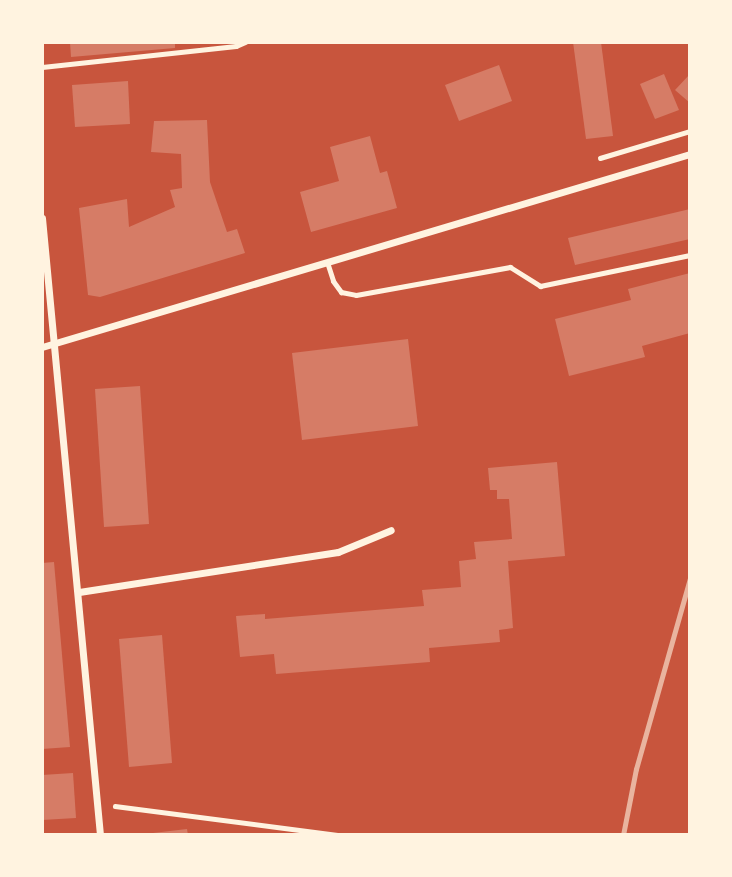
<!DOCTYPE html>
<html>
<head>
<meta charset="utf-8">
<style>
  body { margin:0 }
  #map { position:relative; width:732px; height:877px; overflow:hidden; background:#c8553d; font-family:"Varela Round",sans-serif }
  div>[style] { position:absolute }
  .building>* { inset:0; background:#d67c66 }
  .path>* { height:4.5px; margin:-2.25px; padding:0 2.25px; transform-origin:2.25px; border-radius:2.25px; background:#fff3e0 }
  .service>* { height:5px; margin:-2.5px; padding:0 2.5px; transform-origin:2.5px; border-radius:2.5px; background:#fff3e0 }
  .minor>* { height:7px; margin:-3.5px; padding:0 3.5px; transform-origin:3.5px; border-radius:3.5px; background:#fff3e0 }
  .rail>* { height:5px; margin:-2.5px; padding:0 2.5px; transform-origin:2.5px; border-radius:2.5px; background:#e9b49f }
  span { translate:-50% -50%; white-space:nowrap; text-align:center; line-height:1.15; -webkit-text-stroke:7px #fff3e0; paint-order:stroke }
  .frame { position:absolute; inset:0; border:44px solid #fff3e0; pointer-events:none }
</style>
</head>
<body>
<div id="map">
  <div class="building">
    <div style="clip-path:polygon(70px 42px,175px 42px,175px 48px,71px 57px)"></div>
    <div style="clip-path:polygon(573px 42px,601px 42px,613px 136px,586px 139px)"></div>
    <div style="clip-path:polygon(499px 65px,512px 101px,459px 121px,445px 85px)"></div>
    <div style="clip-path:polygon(664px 74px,679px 110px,655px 119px,640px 84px)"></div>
    <div style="clip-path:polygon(690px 74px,690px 103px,675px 90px)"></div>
    <div style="clip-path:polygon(128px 81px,130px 124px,75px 127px,72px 85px)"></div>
    <div style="clip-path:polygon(207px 120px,210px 182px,227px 232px,237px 229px,245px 253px,100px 297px,88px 295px,79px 208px,127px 199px,129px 227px,175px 207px,170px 190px,182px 188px,181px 154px,151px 152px,154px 121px)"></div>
    <div style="clip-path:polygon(370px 136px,380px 173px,387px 171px,397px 208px,311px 232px,300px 192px,339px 181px,330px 147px)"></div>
    <div style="clip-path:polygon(690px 209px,690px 239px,575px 265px,568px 238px)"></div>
    <div style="clip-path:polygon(690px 273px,690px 333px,642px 346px,645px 357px,569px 376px,555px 319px,631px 300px,628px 289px)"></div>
    <div style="clip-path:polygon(408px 339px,418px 426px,302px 440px,292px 353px)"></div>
    <div style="clip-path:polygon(140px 386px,149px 524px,104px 527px,95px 389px)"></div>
    <div style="clip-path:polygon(557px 462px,565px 556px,508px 561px,513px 628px,499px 630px,500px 642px,429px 648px,430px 662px,276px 674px,274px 654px,240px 657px,236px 616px,265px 614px,265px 619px,424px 606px,422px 590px,461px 587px,459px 561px,476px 559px,474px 542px,512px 539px,509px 499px,497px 499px,497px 490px,490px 490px,488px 468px)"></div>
    <div style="clip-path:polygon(54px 562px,70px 747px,42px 749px,42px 563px)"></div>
    <div style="clip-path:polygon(162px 635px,172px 763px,129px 767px,119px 639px)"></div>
    <div style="clip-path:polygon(73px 773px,76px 818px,42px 820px,42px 775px)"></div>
    <div style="clip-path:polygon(187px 829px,188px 835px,154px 835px,153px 833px)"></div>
  </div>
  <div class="path">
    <div style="left:600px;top:158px;width:94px;rotate:-16.7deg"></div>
    <div style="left:115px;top:806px;width:224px;rotate:7.4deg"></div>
  </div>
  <div class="service">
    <div style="left:42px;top:67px;width:195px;rotate:-6.2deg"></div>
    <div style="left:236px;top:46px;width:10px;rotate:-24deg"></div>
    <div style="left:327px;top:262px;width:20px;rotate:72deg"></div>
    <div style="left:333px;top:281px;width:14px;rotate:54deg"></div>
    <div style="left:341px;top:292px;width:15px;rotate:11deg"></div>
    <div style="left:356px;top:295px;width:157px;rotate:-10.3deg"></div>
    <div style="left:510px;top:267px;width:36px;rotate:32deg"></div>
    <div style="left:540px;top:286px;width:153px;rotate:-11.7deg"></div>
  </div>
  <div class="minor">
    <div style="left:42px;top:218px;width:620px;rotate:84.63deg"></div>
    <div style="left:42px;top:347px;width:676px;rotate:-16.59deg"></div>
    <div style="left:79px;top:592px;width:262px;rotate:-8.8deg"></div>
    <div style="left:338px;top:552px;width:57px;rotate:-22.5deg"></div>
  </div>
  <div class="rail">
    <div style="left:623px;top:835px;width:67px;rotate:-78.9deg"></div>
    <div style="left:636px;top:769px;width:198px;rotate:-74.2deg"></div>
  </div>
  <div class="frame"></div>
</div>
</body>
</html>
